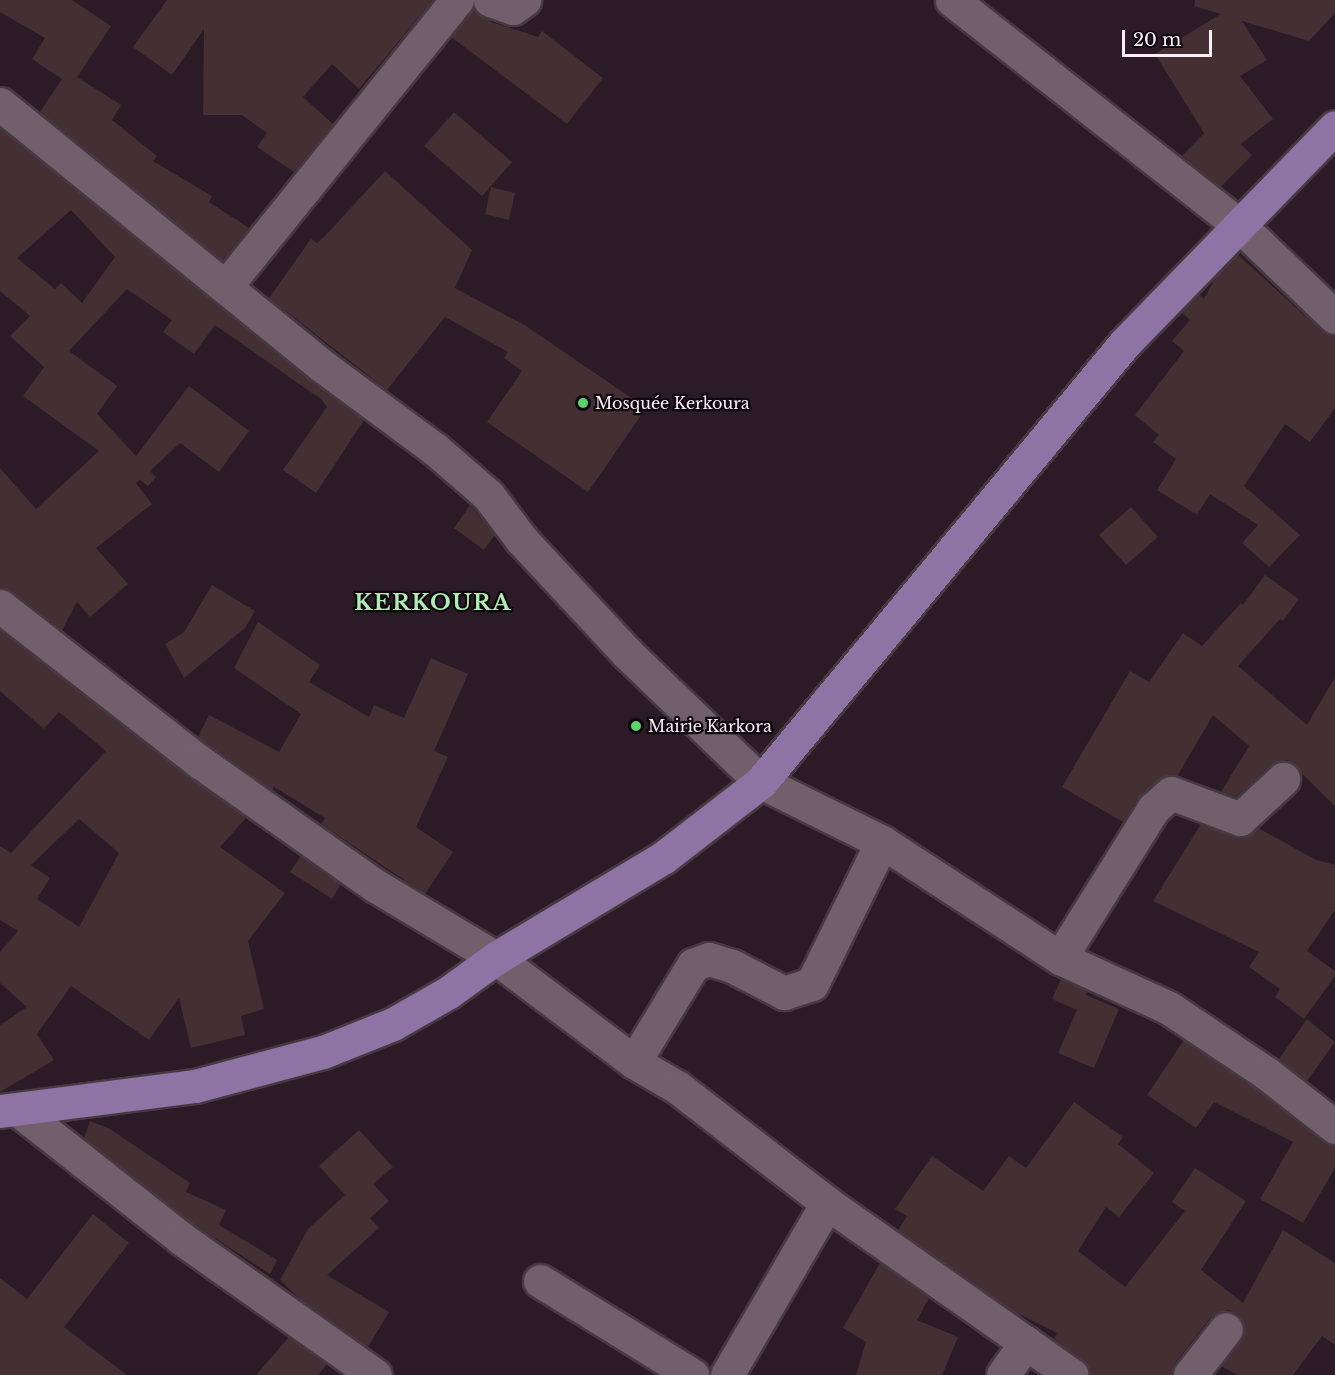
<!DOCTYPE html>
<html>
<head>
<meta charset="utf-8">
<style>
  body { margin:0 }
  #map { position:relative; width:1335px; height:1375px; overflow:hidden; background:#2b1b26; font-family:"Libre Baskerville",serif }
  div>[style] { position:absolute }
  .building>* { inset:0; background:#442f32 }
  .roads { filter:drop-shadow(2px 0 #463942) drop-shadow(-2px 0 #463942) drop-shadow(0 2px #463942) drop-shadow(0 -2px #463942) }
  .minor>* { height:33px; margin:-16.5px; padding:0 16.5px; transform-origin:16.5px; border-radius:16.5px; background:#725f6c }
  .major>* { height:33px; margin:-16.5px; padding:0 16.5px; transform-origin:16.5px; border-radius:16.5px; background:#8e73a5 }
  .dots>* { width:16px; height:16px; translate:-50% -50%; box-sizing:border-box; border:3px solid #0f080d; border-radius:50% }
  span { translate:-50% -50%; white-space:nowrap; text-align:center; line-height:1.15; -webkit-text-stroke:4.5px #0f080d; paint-order:stroke }
  .poi-label { font-size:16px; color:#f9eef6 }
  .left { translate:0 -50%; text-align:left }
  .district-label { font-size:22px; color:#afedb4; font-weight:700; letter-spacing:1.5px }
  .scale { position:absolute; left:1122px; top:30px; width:90px; height:27px; box-sizing:border-box; border:3px solid #f9eef6; border-top:0; padding-left:8px; font-size:18px; line-height:21px; white-space:nowrap; color:#f9eef6; -webkit-text-stroke:4px #0f080d; paint-order:stroke }
</style>
</head>
<body>
<div id="map">
  <div class="building">
    <div style="clip-path:polygon(0 0,72px 0,111px 26px,77px 77px,121px 105px,112px 120px,157px 156px,153px 161px,212px 196px,209px 202px,249px 228px,222px 261px,40px 112px,62px 79px,32px 59px,45px 38px,0 12px)"></div>
    <div style="clip-path:polygon(167px 0,433px 0,359px 89px,332px 64px,303px 97px,333px 124px,294px 172px,257px 147px,267px 133px,242px 115px,203px 115px,204px 29px,172px 75px,133px 47px)"></div>
    <div style="clip-path:polygon(1195px 0,1335px 0,1335px 13px,1309px 41px,1242px 21px,1267px 60px,1240px 76px,1273px 119px,1241px 144px,1252px 155px,1221px 187px,1182px 156px,1204px 133px,1155px 54px,1221px 14px,1194px 6px)"></div>
    <div style="clip-path:polygon(474px 8px,492px 22px,538px 37px,542px 31px,603px 78px,567px 124px,451px 37px)"></div>
    <div style="clip-path:polygon(454px 112px,512px 162px,482px 196px,424px 146px)"></div>
    <div style="clip-path:polygon(evenodd,0 128px,364px 420px,316px 493px,283px 470px,327px 407px,322px 400px,215px 325px,194px 354px,163px 332px,172px 320px,127px 289px,69px 351px,117px 386px,97px 414px,136px 456px,189px 386px,249px 431px,219px 472px,180px 443px,150px 471px,156px 477px,148px 486px,140px 480px,136px 483px,152px 504px,96px 548px,128px 584px,90px 617px,77px 602px,62px 630px,12px 591px,0 588px,0 468px,36px 509px,99px 451px,23px 396px,44px 367px,10px 336px,30px 316px,0 291px,0 128px,71px 210px,115px 257px,82px 303px,61px 283px,55px 289px,17px 258px,71px 210px)"></div>
    <div style="clip-path:polygon(385px 171px,472px 250px,455px 288px,526px 326px,646px 408px,588px 492px,487px 422px,522px 371px,504px 358px,508px 352px,445px 317px,387px 390px,269px 298px,311px 239px,317px 243px,324px 237px)"></div>
    <div style="clip-path:polygon(491px 187px,515px 193px,509px 220px,485px 214px)"></div>
    <div style="clip-path:polygon(1237px 254px,1322px 331px,1335px 335px,1335px 408px,1310px 442px,1285px 424px,1244px 486px,1300px 535px,1269px 567px,1242px 543px,1258px 525px,1210px 494px,1197px 515px,1157px 490px,1176px 459px,1153px 442px,1159px 435px,1135px 415px,1184px 351px,1172px 341px,1190px 320px,1181px 312px,1199px 294px,1204px 299px,1217px 275px)"></div>
    <div style="clip-path:polygon(470px 505px,495px 535px,484px 550px,454px 528px)"></div>
    <div style="clip-path:polygon(1131px 507px,1158px 537px,1126px 565px,1099px 535px)"></div>
    <div style="clip-path:polygon(1265px 575px,1299px 599px,1283px 621px,1280px 619px,1238px 666px,1307px 725px,1335px 677px,1335px 806px,1288px 760px,1271px 765px,1236px 797px,1221px 792px,1249px 746px,1213px 715px,1178px 775px,1159px 779px,1137px 799px,1123px 822px,1062px 787px,1130px 671px,1149px 682px,1183px 633px,1202px 646px,1241px 603px,1243px 605px)"></div>
    <div style="clip-path:polygon(212px 585px,255px 611px,245px 628px,184px 678px,165px 644px,184px 632px)"></div>
    <div style="clip-path:polygon(258px 622px,320px 665px,309px 682px,369px 717px,374px 705px,404px 718px,431px 658px,468px 674px,434px 751px,448px 757px,416px 827px,453px 852px,425px 894px,321px 824px,325px 818px,274px 787px,272px 790px,198px 737px,209px 715px,279px 752px,301px 714px,234px 668px)"></div>
    <div style="clip-path:polygon(evenodd,0 630px,246px 818px,220px 847px,285px 893px,248px 941px,264px 1009px,241px 1016px,245px 1035px,191px 1048px,179px 998px,149px 1040px,71px 986px,37px 1034px,54px 1060px,0 1092px,0 1025px,27px 1007px,0 983px,0 952px,18px 931px,0 920px,0 846px,11px 853px,106px 751px,59px 712px,44px 729px,0 691px,0 630px,79px 819px,119px 853px,79px 927px,37px 899px,50px 878px,31px 865px,79px 819px)"></div>
    <div style="clip-path:polygon(1201px 824px,1243px 837px,1258px 828px,1316px 860px,1335px 865px,1335px 910px,1307px 951px,1335px 971px,1335px 976px,1304px 1019px,1275px 997px,1280px 989px,1249px 967px,1259px 952px,1153px 901px)"></div>
    <div style="clip-path:polygon(301px 856px,341px 884px,332px 899px,290px 872px)"></div>
    <div style="clip-path:polygon(1061px 979px,1087px 991px,1086px 995px,1119px 1009px,1094px 1068px,1058px 1053px,1077px 1010px,1052px 999px)"></div>
    <div style="clip-path:polygon(1307px 1019px,1335px 1042px,1307px 1081px,1279px 1059px)"></div>
    <div style="clip-path:polygon(1184px 1040px,1255px 1088px,1323px 1142px,1335px 1145px,1335px 1168px,1303px 1223px,1260px 1199px,1293px 1142px,1214px 1102px,1196px 1128px,1147px 1095px)"></div>
    <div style="clip-path:polygon(1074px 1102px,1123px 1137px,1118px 1144px,1154px 1173px,1119px 1217px,1106px 1207px,1078px 1251px,1125px 1287px,1185px 1211px,1172px 1202px,1195px 1168px,1246px 1201px,1201px 1270px,1243px 1303px,1283px 1230px,1335px 1263px,1335px 1345px,1322px 1336px,1293px 1375px,1237px 1375px,1221px 1366px,1245px 1331px,1238px 1315px,1228px 1310px,1211px 1317px,1175px 1363px,1172px 1375px,1090px 1375px,1083px 1360px,1054px 1339px,1057px 1333px,1013px 1311px,898px 1230px,907px 1216px,895px 1209px,932px 1156px,983px 1191px,1009px 1156px,1026px 1168px)"></div>
    <div style="clip-path:polygon(90px 1121px,110px 1129px,190px 1183px,186px 1192px,226px 1210px,219px 1225px,277px 1260px,270px 1274px,193px 1224px,84px 1138px)"></div>
    <div style="clip-path:polygon(359px 1130px,393px 1167px,373px 1184px,389px 1201px,370px 1218px,379px 1228px,327px 1275px,389px 1312px,368px 1347px,303px 1302px,280px 1280px,308px 1229px,345px 1195px,319px 1166px)"></div>
    <div style="clip-path:polygon(93px 1214px,129px 1243px,64px 1327px,127px 1375px,0 1375px,0 1278px,27px 1299px)"></div>
    <div style="clip-path:polygon(880px 1263px,929px 1298px,917px 1320px,958px 1337px,942px 1375px,856px 1375px,866px 1342px,843px 1328px)"></div>
    <div style="clip-path:polygon(289px 1337px,327px 1364px,318px 1375px,256px 1375px)"></div>
  </div>
  <div class="roads">
    <div class="minor">
      <div style="left:490px;top:0;width:24px;rotate:19deg"></div>
      <div style="left:513px;top:8px;width:14px;rotate:-36deg"></div>
      <div style="left:952px;top:0;width:365px;rotate:38.1deg"></div>
      <div style="left:1239px;top:225px;width:133px;rotate:43.8deg"></div>
      <div style="left:0;top:104px;width:414px;rotate:39.1deg"></div>
      <div style="left:321px;top:365px;width:143px;rotate:36.5deg"></div>
      <div style="left:436px;top:450px;width:69px;rotate:40.9deg"></div>
      <div style="left:488px;top:495px;width:55px;rotate:53.1deg"></div>
      <div style="left:521px;top:539px;width:157px;rotate:47.1deg"></div>
      <div style="left:628px;top:654px;width:185px;rotate:43.9deg"></div>
      <div style="left:761px;top:782px;width:135px;rotate:26.4deg"></div>
      <div style="left:882px;top:842px;width:212px;rotate:33.1deg"></div>
      <div style="left:1060px;top:958px;width:120px;rotate:24.6deg"></div>
      <div style="left:1169px;top:1008px;width:117px;rotate:33.8deg"></div>
      <div style="left:1266px;top:1073px;width:88px;rotate:38deg"></div>
      <div style="left:226px;top:286px;width:368px;rotate:-51.1deg"></div>
      <div style="left:0;top:606px;width:254px;rotate:38deg"></div>
      <div style="left:200px;top:762px;width:215px;rotate:35.2deg"></div>
      <div style="left:376px;top:886px;width:140px;rotate:31deg"></div>
      <div style="left:496px;top:958px;width:173px;rotate:37deg"></div>
      <div style="left:634px;top:1062px;width:50px;rotate:30.2deg"></div>
      <div style="left:677px;top:1087px;width:190px;rotate:37.7deg"></div>
      <div style="left:827px;top:1203px;width:299px;rotate:35.1deg"></div>
      <div style="left:1060px;top:958px;width:176px;rotate:-58deg"></div>
      <div style="left:1153px;top:809px;width:24px;rotate:-42deg"></div>
      <div style="left:1171px;top:793px;width:74px;rotate:20.6deg"></div>
      <div style="left:1240px;top:819px;width:59px;rotate:-42.9deg"></div>
      <div style="left:634px;top:1062px;width:114px;rotate:-58.7deg"></div>
      <div style="left:693px;top:965px;width:17px;rotate:-21deg"></div>
      <div style="left:709px;top:959px;width:24px;rotate:17deg"></div>
      <div style="left:732px;top:966px;width:59px;rotate:27.4deg"></div>
      <div style="left:784px;top:993px;width:29px;rotate:-18deg"></div>
      <div style="left:812px;top:984px;width:158px;rotate:-63.8deg"></div>
      <div style="left:17px;top:1109px;width:210px;rotate:38.2deg"></div>
      <div style="left:182px;top:1239px;width:236px;rotate:35.2deg"></div>
      <div style="left:540px;top:1281px;width:179px;rotate:31.7deg"></div>
      <div style="left:727px;top:1375px;width:199px;rotate:-59.8deg"></div>
      <div style="left:1003px;top:1375px;width:40px;rotate:-55.1deg"></div>
      <div style="left:1190px;top:1375px;width:58px;rotate:-52deg"></div>
    </div>
    <div class="major">
      <div style="left:0;top:1111px;width:197px;rotate:-7.3deg"></div>
      <div style="left:195px;top:1086px;width:132px;rotate:-14.9deg"></div>
      <div style="left:323px;top:1052px;width:75px;rotate:-21.8deg"></div>
      <div style="left:393px;top:1024px;width:64px;rotate:-29.7deg"></div>
      <div style="left:449px;top:992px;width:58px;rotate:-35.9deg"></div>
      <div style="left:496px;top:958px;width:196px;rotate:-31deg"></div>
      <div style="left:664px;top:857px;width:123px;rotate:-37.7deg"></div>
      <div style="left:761px;top:782px;width:570px;rotate:-50.34deg"></div>
      <div style="left:1125px;top:343px;width:301px;rotate:-45.8deg"></div>
    </div>
  </div>
  <div class="dots">
    <div style="left:583px;top:403px;background:#5ad56e"></div>
    <div style="left:636px;top:726px;background:#5ad56e"></div>
  </div>
  <div class="poi-label">
    <span class="left" style="left:595px;top:403px">Mosquée Kerkoura</span>
    <span class="left" style="left:648px;top:726px">Mairie Karkora</span>
  </div>
  <div class="district-label">
    <span style="left:433px;top:603px">KERKOURA</span>
  </div>
  <div class="scale">20 m</div>
</div>
</body>
</html>
